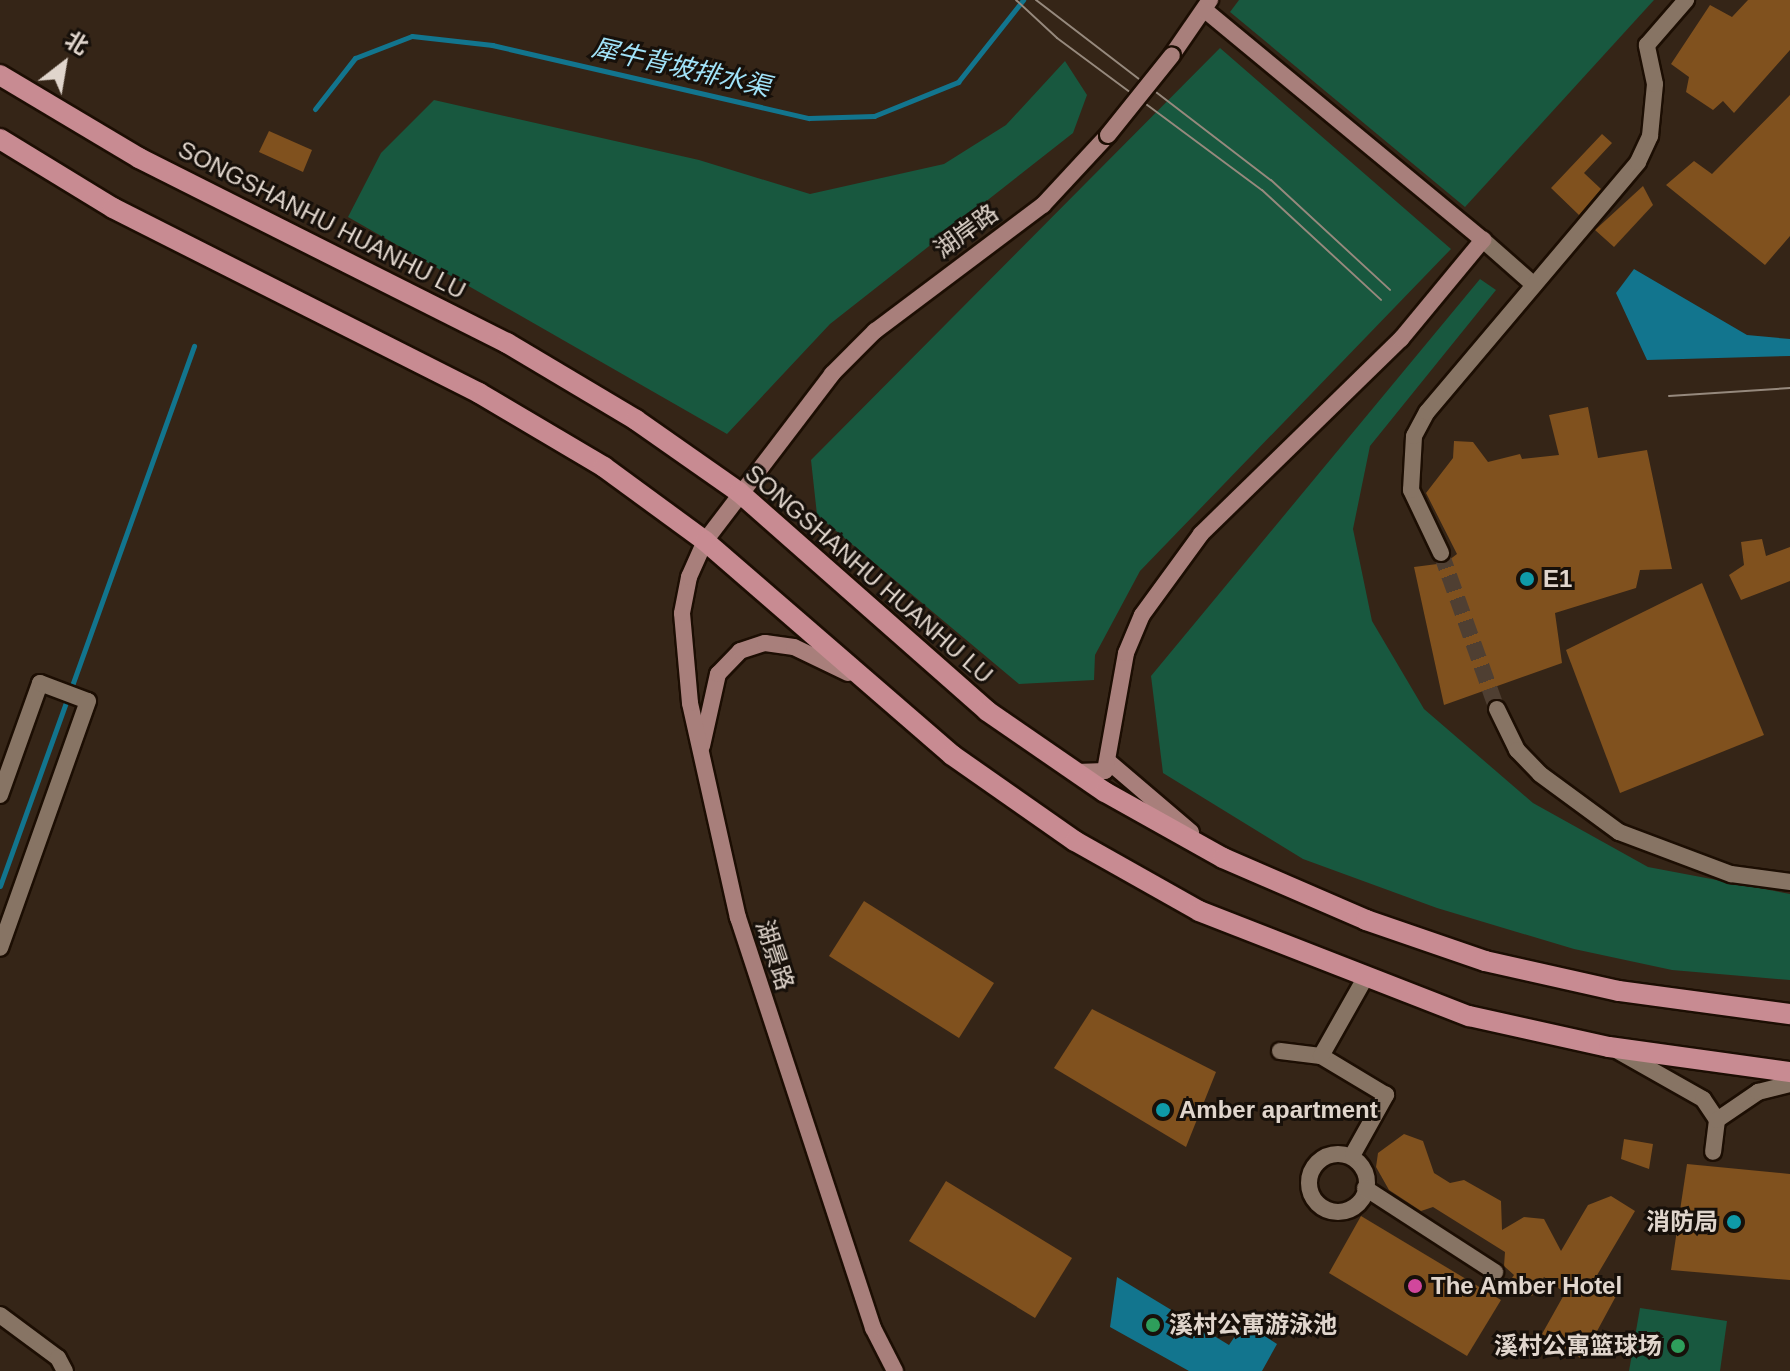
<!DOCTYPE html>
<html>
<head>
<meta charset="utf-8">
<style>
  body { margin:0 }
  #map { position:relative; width:1790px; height:1371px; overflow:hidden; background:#352517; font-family:Helvetica,"Noto Sans SC",sans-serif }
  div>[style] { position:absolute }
  .green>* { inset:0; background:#18583f }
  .water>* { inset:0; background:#12758e }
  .stream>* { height:5px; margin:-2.5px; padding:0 2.5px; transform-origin:2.5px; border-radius:2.5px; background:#12758e }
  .building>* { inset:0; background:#80511e }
  .street-tunnel>* { height:16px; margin-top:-8px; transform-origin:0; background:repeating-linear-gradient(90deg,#4f3f32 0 16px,transparent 0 24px) }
  .roads { filter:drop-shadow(2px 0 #1c0e03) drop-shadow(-2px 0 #1c0e03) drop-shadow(0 2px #1c0e03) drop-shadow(0 -2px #1c0e03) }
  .street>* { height:16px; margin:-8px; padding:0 8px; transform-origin:8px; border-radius:8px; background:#877464 }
  .street>.ring { margin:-8px; padding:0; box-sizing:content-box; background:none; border:16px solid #877464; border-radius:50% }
  .secondary>* { height:16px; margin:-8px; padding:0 8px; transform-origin:8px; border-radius:8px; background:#a87f7b }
  .primary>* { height:20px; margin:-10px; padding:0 10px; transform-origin:10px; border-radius:10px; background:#c88b92 }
  .tram>* { height:2px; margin:-1px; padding:0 1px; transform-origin:1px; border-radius:1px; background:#96897d }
  .bridges { filter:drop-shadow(2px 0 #1c0e03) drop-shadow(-2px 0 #1c0e03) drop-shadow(0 2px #1c0e03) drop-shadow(0 -2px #1c0e03) }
  .secondary-bridge>* { height:16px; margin:-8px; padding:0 8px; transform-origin:8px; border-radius:8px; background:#a87f7b }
  .dots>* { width:22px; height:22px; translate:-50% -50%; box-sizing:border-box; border:4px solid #17100a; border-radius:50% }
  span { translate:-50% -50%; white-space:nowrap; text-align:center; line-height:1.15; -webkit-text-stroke:6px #17100a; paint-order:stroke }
  .street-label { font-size:24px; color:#e0d5cc }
  .poi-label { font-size:24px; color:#e0d5cc; font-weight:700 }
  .left { translate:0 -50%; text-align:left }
  .right { translate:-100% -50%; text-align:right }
  .water-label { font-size:26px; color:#a1e3f9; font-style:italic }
  .north { position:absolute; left:24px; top:24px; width:80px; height:80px; -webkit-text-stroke:6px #17100a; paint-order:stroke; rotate:31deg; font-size:22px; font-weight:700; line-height:32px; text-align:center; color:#e0d5cc }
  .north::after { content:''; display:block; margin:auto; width:28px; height:36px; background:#e0d5cc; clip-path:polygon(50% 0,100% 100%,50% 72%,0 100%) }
</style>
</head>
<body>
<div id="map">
  <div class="green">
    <div style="clip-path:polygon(1239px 0,1654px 0,1465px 207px,1230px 12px)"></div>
    <div style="clip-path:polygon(1220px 48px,1451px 249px,1140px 571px,1095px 655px,1094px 680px,1019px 684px,817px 515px,811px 460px)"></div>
    <div style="clip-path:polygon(1065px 61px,1087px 95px,1073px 133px,830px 324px,727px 434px,348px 217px,381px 153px,434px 100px,699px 160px,810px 194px,944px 164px,1006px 125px)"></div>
    <div style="clip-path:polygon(1480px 279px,1496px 290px,1370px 446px,1353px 529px,1372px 621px,1424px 709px,1533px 803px,1648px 867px,1790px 894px,1790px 980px,1672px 970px,1574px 949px,1437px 908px,1303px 859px,1163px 773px,1151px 676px)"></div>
    <div style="clip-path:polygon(1640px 1308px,1727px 1321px,1720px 1371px,1629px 1371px)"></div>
  </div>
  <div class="water">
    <div style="clip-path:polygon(1634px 269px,1747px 335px,1790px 339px,1790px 356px,1647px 360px,1616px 293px)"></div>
    <div style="clip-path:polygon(1117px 1277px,1229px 1345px,1244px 1323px,1277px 1344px,1262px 1371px,1189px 1371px,1110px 1327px)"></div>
  </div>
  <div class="stream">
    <div style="left:315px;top:109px;width:65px;rotate:-51.9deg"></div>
    <div style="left:355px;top:58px;width:61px;rotate:-21.1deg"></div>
    <div style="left:412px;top:36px;width:81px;rotate:6.4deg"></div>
    <div style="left:492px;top:45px;width:325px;rotate:13deg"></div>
    <div style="left:809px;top:118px;width:65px;rotate:-1.8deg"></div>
    <div style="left:874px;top:116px;width:91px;rotate:-22deg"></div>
    <div style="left:958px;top:82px;width:105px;rotate:-51.6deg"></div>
    <div style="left:0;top:886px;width:574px;rotate:-70.24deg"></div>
  </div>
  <div class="building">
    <div style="clip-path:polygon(1748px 0,1790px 0,1790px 50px,1734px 113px,1723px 101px,1713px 110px,1686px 92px,1689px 77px,1671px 64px,1710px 5px,1732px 17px)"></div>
    <div style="clip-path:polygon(1790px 95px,1790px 236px,1765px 265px,1666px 185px,1694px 161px,1712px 174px)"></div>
    <div style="clip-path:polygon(269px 131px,312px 150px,303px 172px,259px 152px)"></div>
    <div style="clip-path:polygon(1602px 134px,1612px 143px,1584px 173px,1601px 189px,1579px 215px,1551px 188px)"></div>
    <div style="clip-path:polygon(1643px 186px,1653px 205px,1614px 247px,1595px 230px)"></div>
    <div style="clip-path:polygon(1588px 407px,1598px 458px,1647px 450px,1672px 569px,1640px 570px,1636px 588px,1555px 613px,1562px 663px,1444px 705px,1414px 567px,1445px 563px,1457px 554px,1426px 493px,1453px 458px,1454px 441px,1473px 442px,1488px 462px,1520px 454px,1522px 459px,1559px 455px,1549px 415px)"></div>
    <div style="clip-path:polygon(1762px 539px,1766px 556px,1790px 547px,1790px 581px,1741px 600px,1729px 575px,1744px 565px,1741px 542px)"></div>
    <div style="clip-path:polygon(1702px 583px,1764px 735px,1620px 793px,1566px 650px)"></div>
    <div style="clip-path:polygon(864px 901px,994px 983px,959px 1038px,829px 956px)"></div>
    <div style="clip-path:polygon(1092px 1009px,1216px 1072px,1186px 1147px,1054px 1068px)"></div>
    <div style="clip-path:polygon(1404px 1134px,1423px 1141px,1434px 1173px,1450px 1183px,1464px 1180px,1501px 1201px,1502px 1230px,1524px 1217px,1544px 1219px,1561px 1251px,1588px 1205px,1611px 1196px,1635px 1211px,1593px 1282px,1616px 1296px,1582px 1359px,1542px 1334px,1565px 1293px,1544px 1277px,1532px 1296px,1508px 1284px,1514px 1275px,1504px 1266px,1505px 1252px,1433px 1207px,1421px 1211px,1389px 1190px,1376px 1167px,1378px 1153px)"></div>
    <div style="clip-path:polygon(1624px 1139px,1653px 1144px,1649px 1169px,1621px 1159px)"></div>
    <div style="clip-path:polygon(1687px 1164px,1790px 1174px,1790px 1280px,1671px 1270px)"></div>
    <div style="clip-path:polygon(946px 1181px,1072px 1258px,1035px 1318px,909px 1241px)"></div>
    <div style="clip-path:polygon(1361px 1216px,1501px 1300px,1467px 1356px,1329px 1273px)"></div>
  </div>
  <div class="street-tunnel">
    <div style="left:1441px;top:553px;width:166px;rotate:70.3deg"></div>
  </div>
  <div class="roads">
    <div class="street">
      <div style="left:1483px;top:240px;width:68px;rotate:41.4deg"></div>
      <div style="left:1441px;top:553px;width:70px;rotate:-115.5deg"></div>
      <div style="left:1411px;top:490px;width:54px;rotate:-86.8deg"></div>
      <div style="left:1414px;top:436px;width:27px;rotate:-62deg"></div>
      <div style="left:1427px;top:412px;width:327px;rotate:-49.8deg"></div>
      <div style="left:1638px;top:162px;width:29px;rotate:-65deg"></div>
      <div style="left:1650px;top:136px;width:52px;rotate:-84.5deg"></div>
      <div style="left:1655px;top:84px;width:40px;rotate:-102deg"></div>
      <div style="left:1647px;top:45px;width:60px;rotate:-49.1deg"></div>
      <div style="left:1497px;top:709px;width:46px;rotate:64deg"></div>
      <div style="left:1517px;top:750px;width:33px;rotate:46deg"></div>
      <div style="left:1540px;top:774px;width:98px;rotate:36.3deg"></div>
      <div style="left:1619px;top:832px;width:120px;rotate:20.6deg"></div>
      <div style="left:1731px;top:874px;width:60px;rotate:7.7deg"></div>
      <div style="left:0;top:795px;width:119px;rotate:-70.3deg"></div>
      <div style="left:40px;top:683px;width:51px;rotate:20.6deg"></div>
      <div style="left:88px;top:701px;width:262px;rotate:109.6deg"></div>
      <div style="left:1280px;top:1051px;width:41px;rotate:7deg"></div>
      <div style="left:1618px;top:1051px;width:98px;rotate:29.5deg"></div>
      <div style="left:1703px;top:1099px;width:25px;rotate:56deg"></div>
      <div style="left:1717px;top:1120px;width:32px;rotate:97deg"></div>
      <div style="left:1717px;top:1120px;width:50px;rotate:-34.3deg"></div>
      <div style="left:1758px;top:1092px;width:33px;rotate:-14deg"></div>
      <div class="ring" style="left:1309px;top:1154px;width:42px;height:42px"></div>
      <div style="left:1353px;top:1154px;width:68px;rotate:-60.8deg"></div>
      <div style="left:1386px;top:1095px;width:76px;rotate:-149deg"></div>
      <div style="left:1321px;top:1056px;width:87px;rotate:-60.5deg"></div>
      <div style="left:1365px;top:1188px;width:155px;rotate:32.9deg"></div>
      <div style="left:0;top:1315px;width:72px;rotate:36.6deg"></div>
      <div style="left:58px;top:1358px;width:15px;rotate:62deg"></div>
    </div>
    <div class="secondary">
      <div style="left:1172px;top:55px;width:67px;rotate:-55.4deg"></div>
      <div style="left:702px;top:746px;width:74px;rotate:-77.5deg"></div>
      <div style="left:718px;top:674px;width:32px;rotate:-46deg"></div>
      <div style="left:740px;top:651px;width:26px;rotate:-18deg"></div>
      <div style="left:765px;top:643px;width:29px;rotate:8deg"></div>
      <div style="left:794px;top:647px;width:60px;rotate:25.7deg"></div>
      <div style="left:1109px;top:762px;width:108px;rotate:40.5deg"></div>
      <div style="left:1077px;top:772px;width:28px;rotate:-2deg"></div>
      <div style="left:1105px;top:771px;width:120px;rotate:-79.9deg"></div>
      <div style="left:1126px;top:653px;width:41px;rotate:-67.2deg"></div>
      <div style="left:1142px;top:615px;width:100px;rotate:-53.9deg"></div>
      <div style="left:1201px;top:534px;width:279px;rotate:-44.3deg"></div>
      <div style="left:1401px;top:339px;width:129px;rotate:-50.4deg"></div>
      <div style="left:1483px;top:240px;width:359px;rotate:-140.4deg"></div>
      <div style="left:895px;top:1371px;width:48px;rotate:-117.1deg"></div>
      <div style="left:873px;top:1328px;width:432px;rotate:-108.2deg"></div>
      <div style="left:738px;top:918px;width:220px;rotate:-102.6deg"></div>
      <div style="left:690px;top:703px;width:90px;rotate:-95.1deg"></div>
      <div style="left:682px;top:613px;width:37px;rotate:-79deg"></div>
      <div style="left:689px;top:577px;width:39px;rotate:-66deg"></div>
      <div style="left:705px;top:541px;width:210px;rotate:-52.7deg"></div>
      <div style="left:832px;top:374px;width:61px;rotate:-45deg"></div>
      <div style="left:875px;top:331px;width:210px;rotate:-36.9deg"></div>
      <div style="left:1043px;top:205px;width:96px;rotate:-47.1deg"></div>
    </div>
    <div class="primary">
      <div style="left:0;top:75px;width:162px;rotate:30.8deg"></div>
      <div style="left:139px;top:158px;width:412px;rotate:26.7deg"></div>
      <div style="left:507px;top:343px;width:150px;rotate:30.8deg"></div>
      <div style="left:636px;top:420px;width:126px;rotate:35deg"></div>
      <div style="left:739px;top:492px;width:331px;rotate:41.4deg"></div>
      <div style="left:987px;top:711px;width:143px;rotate:34.5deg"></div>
      <div style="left:1105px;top:792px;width:135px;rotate:29.2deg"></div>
      <div style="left:1223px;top:858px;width:156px;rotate:23.4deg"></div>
      <div style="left:1366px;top:920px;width:126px;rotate:19deg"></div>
      <div style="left:1485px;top:961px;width:137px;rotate:12.6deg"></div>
      <div style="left:1619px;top:991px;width:173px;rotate:7.7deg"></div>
      <div style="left:0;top:139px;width:132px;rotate:31.4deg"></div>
      <div style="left:113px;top:208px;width:410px;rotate:26.8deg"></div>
      <div style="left:479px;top:393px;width:145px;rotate:30.6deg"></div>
      <div style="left:604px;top:467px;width:125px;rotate:36.2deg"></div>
      <div style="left:705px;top:541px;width:327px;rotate:40.9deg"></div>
      <div style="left:952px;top:755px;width:150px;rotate:35deg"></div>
      <div style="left:1075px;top:841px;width:142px;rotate:29.4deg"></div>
      <div style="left:1199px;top:911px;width:290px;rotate:21.3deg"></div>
      <div style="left:1469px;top:1016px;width:143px;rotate:12.5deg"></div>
      <div style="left:1609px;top:1047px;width:183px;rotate:7.9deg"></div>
    </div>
  </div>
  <div class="tram">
    <div style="left:1016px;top:0;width:56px;rotate:42.8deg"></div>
    <div style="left:1057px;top:38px;width:255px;rotate:36.6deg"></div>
    <div style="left:1262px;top:190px;width:162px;rotate:42.7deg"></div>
    <div style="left:1036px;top:0;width:296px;rotate:37.5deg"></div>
    <div style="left:1271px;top:180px;width:162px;rotate:42.7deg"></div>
    <div style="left:1669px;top:396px;width:121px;rotate:-3.8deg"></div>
  </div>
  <div class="bridges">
    <div class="secondary-bridge">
      <div style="left:1108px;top:135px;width:102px;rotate:-51.3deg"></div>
    </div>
  </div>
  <div class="dots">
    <div style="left:1527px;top:579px;background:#0f9aa8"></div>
    <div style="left:1163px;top:1110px;background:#0f9aa8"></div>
    <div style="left:1734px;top:1222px;background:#0f9aa8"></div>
    <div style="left:1415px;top:1286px;background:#d1479c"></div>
    <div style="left:1153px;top:1325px;background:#2e9e5b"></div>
    <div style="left:1678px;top:1346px;background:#2e9e5b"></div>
  </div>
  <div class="street-label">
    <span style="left:322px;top:220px;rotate:27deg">SONGSHANHU HUANHU LU</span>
    <span style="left:966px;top:231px;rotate:-36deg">湖岸路</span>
    <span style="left:869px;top:574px;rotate:41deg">SONGSHANHU HUANHU LU</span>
    <span style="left:775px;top:955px;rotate:72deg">湖景路</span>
  </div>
  <div class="poi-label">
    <span class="left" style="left:1543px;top:579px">E1</span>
    <span class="left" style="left:1179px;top:1110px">Amber apartment</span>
    <span class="right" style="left:1718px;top:1222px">消防局</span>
    <span class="left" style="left:1431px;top:1286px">The Amber Hotel</span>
    <span class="left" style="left:1169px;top:1325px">溪村公寓游泳池</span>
    <span class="right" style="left:1662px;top:1346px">溪村公寓篮球场</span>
  </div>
  <div class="water-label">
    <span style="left:681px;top:68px;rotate:13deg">犀牛背坡排水渠</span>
  </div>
  <div class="north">北</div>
</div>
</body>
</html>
